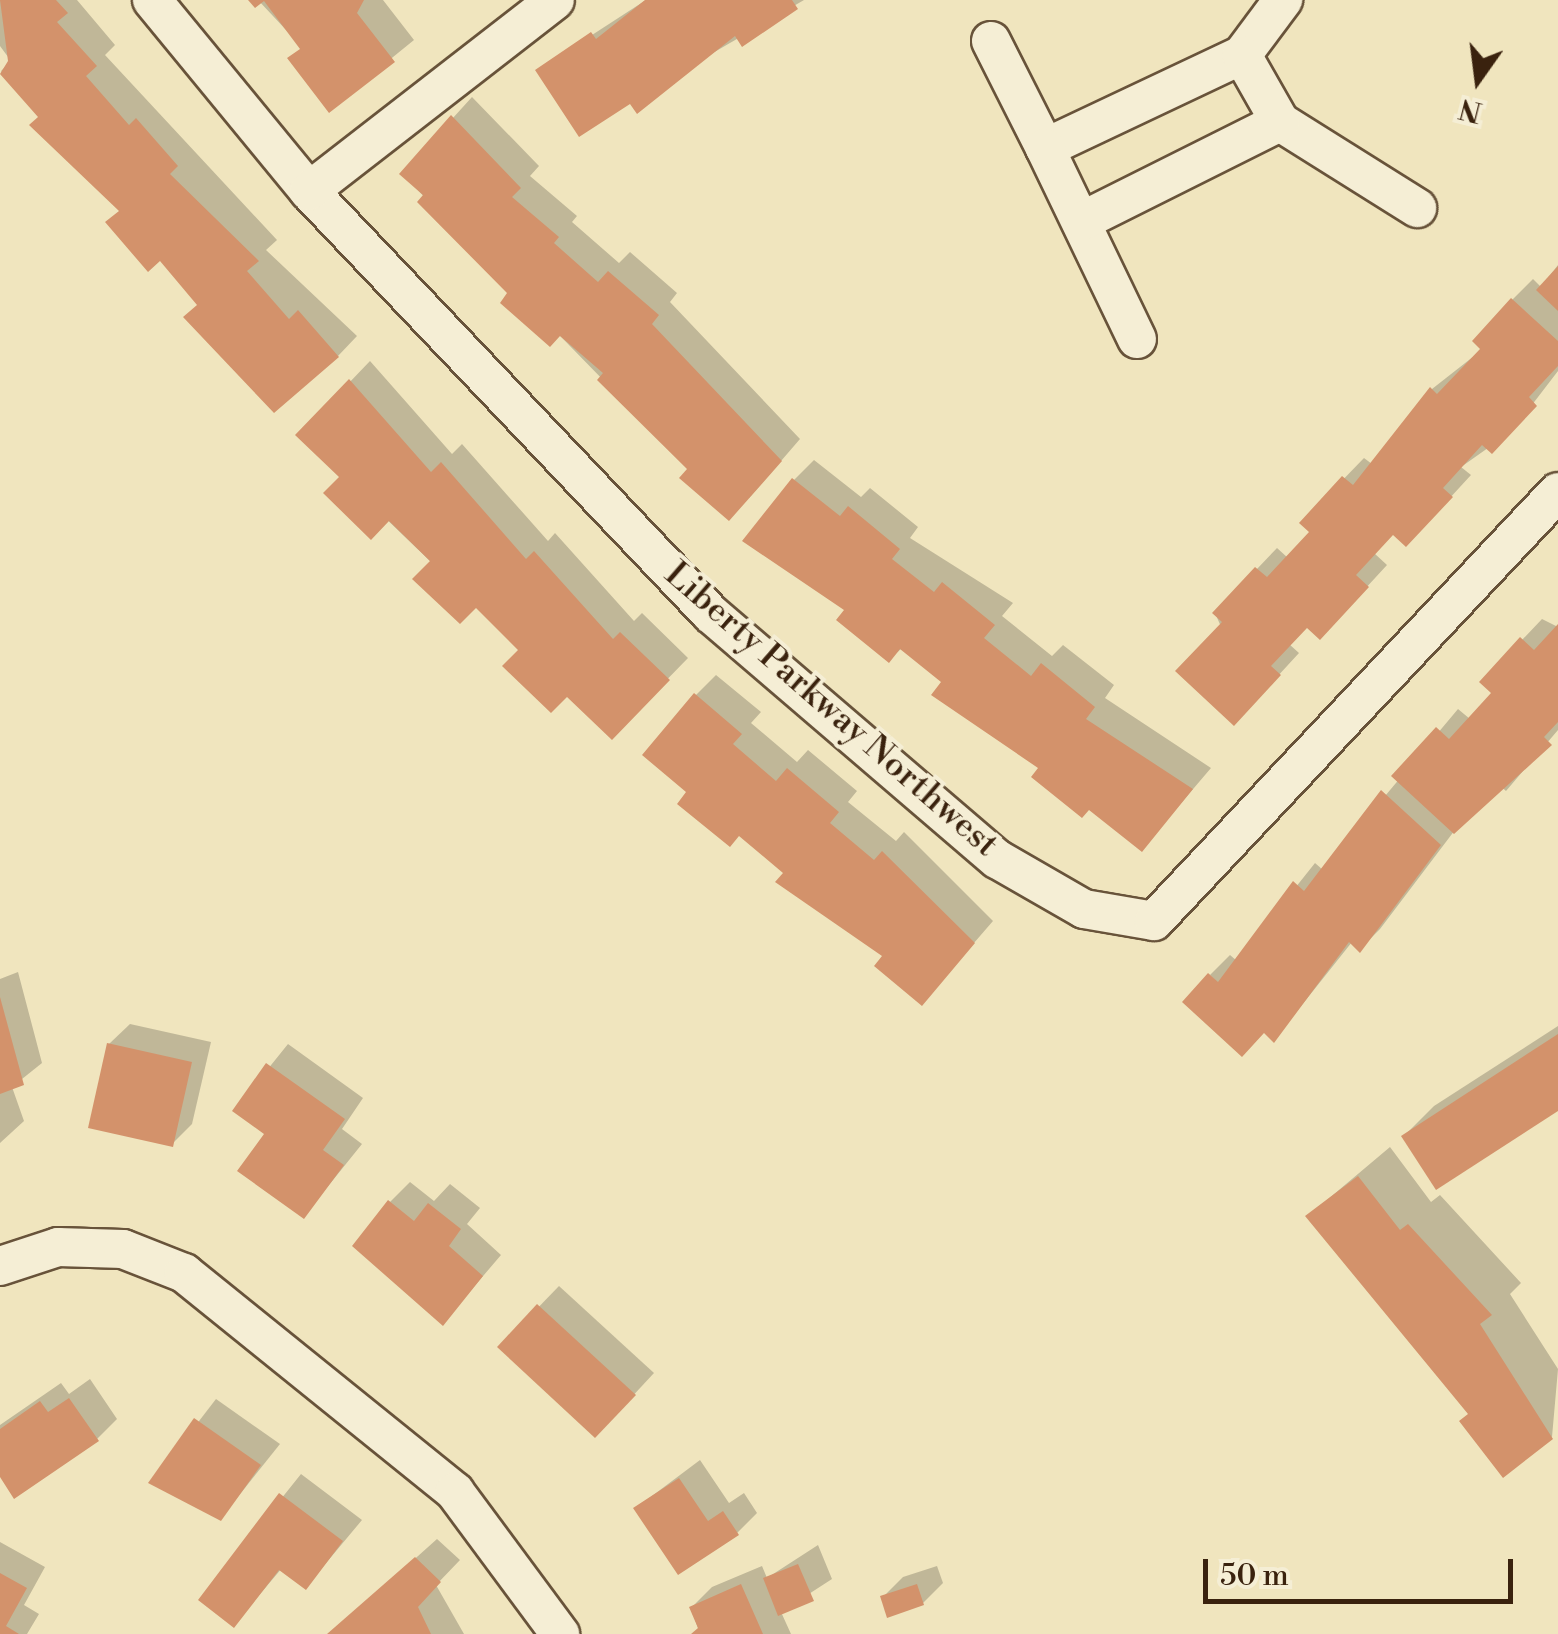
<!DOCTYPE html>
<html>
<head>
<meta charset="utf-8">
<style>
  body { margin:0 }
  #map { position:relative; width:1558px; height:1634px; overflow:hidden; background:#f0e5be; font-family:"Libre Bodoni",serif }
  div>[style] { position:absolute }
  .shadow>* { inset:0; background:#0003 }
  .building>* { inset:0; background:#d3926b }
  .roads { filter:drop-shadow(2px 0 #68533a) drop-shadow(-2px 0 #68533a) drop-shadow(0 2px #68533a) drop-shadow(0 -2px #68533a) }
  .street>* { height:38px; margin:-19px; padding:0 19px; transform-origin:19px; border-radius:19px; background:#f5eed5 }
  span { translate:-50% -50%; white-space:nowrap; text-align:center; line-height:1.15; -webkit-text-stroke:8px #f5eed5; paint-order:stroke }
  .street-label { font-size:35px; color:#3a220e }
  .north { position:absolute; left:1428px; top:30px; width:100px; height:100px; -webkit-text-stroke:8px #f5eed5; paint-order:stroke; rotate:194deg; font-size:28px; font-weight:700; line-height:40px; text-align:center; color:#3a220e }
  .north::after { content:''; display:block; margin:auto; width:35px; height:45px; background:#3a220e; clip-path:polygon(50% 0,100% 100%,50% 72%,0 100%) }
  .scale { position:absolute; left:1203px; top:1559px; width:310px; height:45px; box-sizing:border-box; border:5px solid #3a220e; border-top:0; padding-left:12px; font-size:30px; line-height:35px; white-space:nowrap; color:#3a220e; -webkit-text-stroke:8px #f5eed5; paint-order:stroke }
</style>
</head>
<body>
<div id="map">
  <div class="shadow">
    <div style="clip-path:polygon(0 0,77px 0,115px 45px,105px 55px,277px 240px,266px 250px,357px 336px,338px 356px,200px 304px,1px 71px,11px 61px,0 46px)"></div>
    <div style="clip-path:polygon(258px 0,383px 0,414px 40px,329px 109px,302px 47px)"></div>
    <div style="clip-path:polygon(646px 0,804px 0,630px 101px,538px 70px)"></div>
    <div style="clip-path:polygon(472px 97px,539px 166px,530px 176px,577px 216px,572px 222px,619px 263px,630px 252px,677px 293px,670px 302px,800px 439px,749px 498px,690px 469px,402px 174px)"></div>
    <div style="clip-path:polygon(1558px 265px,1558px 371px,1512px 431px,1461px 467px,1471px 475px,1426px 524px,1394px 532px,1374px 553px,1387px 565px,1340px 616px,1307px 625px,1289px 644px,1299px 653px,1254px 702px,1215px 613px,1277px 548px,1288px 558px,1312px 532px,1302px 522px,1364px 458px,1372px 464px,1432px 389px,1483px 349px,1475px 341px,1513px 299px,1533px 279px,1541px 287px)"></div>
    <div style="clip-path:polygon(370px 361px,452px 454px,462px 444px,548px 541px,555px 533px,634px 621px,642px 613px,688px 658px,612px 736px,299px 435px)"></div>
    <div style="clip-path:polygon(814px 460px,861px 497px,870px 488px,918px 527px,910px 538px,1013px 603px,1002px 616px,1052px 656px,1063px 645px,1114px 685px,1105px 698px,1211px 768px,1142px 849px,902px 648px,889px 660px,848px 609px,794px 480px)"></div>
    <div style="clip-path:polygon(1542px 619px,1558px 627px,1558px 730px,1506px 791px,1498px 784px,1458px 826px,1380px 929px,1360px 949px,1352px 942px,1274px 1040px,1210px 975px,1230px 955px,1237px 961px,1315px 863px,1323px 870px,1458px 709px,1470px 719px,1494px 693px,1482px 682px)"></div>
    <div style="clip-path:polygon(716px 675px,761px 712px,751px 723px,797px 762px,808px 750px,857px 791px,848px 802px,896px 841px,904px 832px,993px 921px,922px 1003px,885px 955px,690px 791px,696px 695px)"></div>
    <div style="clip-path:polygon(18px 972px,42px 1063px,12px 1087px,24px 1121px,0 1143px,0 979px)"></div>
    <div style="clip-path:polygon(130px 1024px,211px 1042px,192px 1124px,172px 1144px,109px 1044px)"></div>
    <div style="clip-path:polygon(1558px 1026px,1558px 1109px,1404px 1136px,1434px 1106px)"></div>
    <div style="clip-path:polygon(288px 1044px,363px 1098px,342px 1129px,362px 1144px,304px 1216px,268px 1134px,235px 1110px)"></div>
    <div style="clip-path:polygon(1390px 1147px,1431px 1202px,1440px 1195px,1521px 1283px,1510px 1294px,1558px 1369px,1552px 1437px,1470px 1413px,1308px 1216px)"></div>
    <div style="clip-path:polygon(410px 1182px,434px 1201px,450px 1184px,480px 1208px,467px 1224px,501px 1255px,443px 1323px,390px 1202px)"></div>
    <div style="clip-path:polygon(559px 1286px,654px 1373px,615px 1415px,500px 1347px)"></div>
    <div style="clip-path:polygon(90px 1379px,117px 1419px,97px 1439px,0 1473px,0 1425px,61px 1383px,69px 1394px)"></div>
    <div style="clip-path:polygon(216px 1399px,280px 1444px,221px 1518px,152px 1482px)"></div>
    <div style="clip-path:polygon(700px 1460px,729px 1503px,744px 1493px,757px 1513px,737px 1533px,636px 1508px)"></div>
    <div style="clip-path:polygon(301px 1474px,362px 1520px,306px 1587px,282px 1568px,234px 1625px,201px 1599px)"></div>
    <div style="clip-path:polygon(437px 1539px,460px 1560px,436px 1585px,464px 1634px,331px 1634px)"></div>
    <div style="clip-path:polygon(0 1542px,45px 1567px,24px 1605px,39px 1614px,27px 1634px,0 1634px)"></div>
    <div style="clip-path:polygon(818px 1545px,832px 1579px,781px 1612px,791px 1634px,700px 1634px,691px 1608px,712px 1587px,762px 1566px,767px 1578px)"></div>
    <div style="clip-path:polygon(937px 1566px,943px 1583px,923px 1603px,883px 1597px,903px 1577px)"></div>
  </div>
  <div class="building">
    <div style="clip-path:polygon(0 0,56px 0,68px 13px,57px 22px,97px 66px,86px 76px,129px 125px,136px 118px,178px 166px,170px 174px,259px 261px,247px 271px,289px 319px,298px 310px,339px 357px,274px 413px,183px 317px,197px 305px,160px 261px,148px 272px,105px 222px,119px 211px,29px 125px,38px 117px,0 74px,8px 61px)"></div>
    <div style="clip-path:polygon(248px 0,364px 0,357px 13px,395px 62px,329px 113px,287px 58px,300px 49px,264px 1px,255px 8px)"></div>
    <div style="clip-path:polygon(645px 0,792px 0,798px 9px,742px 47px,735px 36px,637px 114px,630px 104px,579px 137px,535px 70px,591px 32px,596px 39px)"></div>
    <div style="clip-path:polygon(451px 115px,521px 188px,512px 197px,559px 237px,554px 243px,598px 282px,608px 271px,659px 315px,652px 324px,782px 461px,729px 521px,679px 478px,687px 469px,597px 380px,603px 373px,560px 336px,550px 347px,500px 303px,507px 293px,417px 202px,423px 195px,399px 174px)"></div>
    <div style="clip-path:polygon(1558px 266px,1558px 311px,1536px 290px)"></div>
    <div style="clip-path:polygon(1511px 298px,1558px 341px,1558px 366px,1529px 397px,1537px 406px,1492px 454px,1482px 445px,1443px 488px,1453px 497px,1406px 547px,1393px 535px,1356px 575px,1369px 587px,1320px 640px,1307px 628px,1271px 666px,1281px 675px,1234px 726px,1175px 671px,1222px 622px,1212px 613px,1255px 567px,1267px 577px,1309px 532px,1299px 523px,1342px 476px,1353px 485px,1430px 387px,1437px 394px,1480px 349px,1472px 341px)"></div>
    <div style="clip-path:polygon(349px 379px,431px 472px,441px 462px,526px 559px,534px 551px,613px 639px,620px 632px,670px 680px,612px 740px,567px 697px,551px 713px,502px 666px,518px 650px,476px 608px,460px 624px,412px 579px,430px 561px,389px 521px,371px 540px,323px 493px,339px 477px,295px 435px)"></div>
    <div style="clip-path:polygon(792px 478px,840px 516px,848px 506px,900px 549px,892px 559px,934px 592px,942px 582px,995px 625px,984px 638px,1031px 676px,1041px 663px,1095px 707px,1086px 719px,1193px 789px,1142px 852px,1089px 810px,1082px 818px,1031px 777px,1038px 768px,931px 695px,941px 682px,900px 649px,889px 663px,836px 620px,844px 610px,742px 541px)"></div>
    <div style="clip-path:polygon(1558px 624px,1558px 722px,1544px 737px,1552px 745px,1454px 834px,1391px 776px,1436px 727px,1449px 739px,1491px 693px,1479px 682px,1520px 637px,1534px 650px)"></div>
    <div style="clip-path:polygon(694px 693px,742px 734px,733px 744px,776px 781px,787px 768px,839px 812px,830px 823px,874px 860px,882px 851px,975px 943px,922px 1006px,874px 966px,882px 956px,775px 882px,783px 873px,739px 836px,730px 847px,677px 804px,686px 792px,642px 755px)"></div>
    <div style="clip-path:polygon(1381px 790px,1441px 845px,1360px 953px,1349px 942px,1274px 1043px,1264px 1033px,1242px 1057px,1182px 1002px,1208px 973px,1218px 982px,1293px 881px,1304px 891px)"></div>
    <div style="clip-path:polygon(0 997px,24px 1085px,0 1094px)"></div>
    <div style="clip-path:polygon(1558px 1034px,1558px 1111px,1436px 1190px,1401px 1136px)"></div>
    <div style="clip-path:polygon(107px 1043px,192px 1062px,173px 1147px,88px 1128px)"></div>
    <div style="clip-path:polygon(266px 1063px,345px 1119px,323px 1150px,344px 1165px,304px 1219px,237px 1171px,264px 1134px,232px 1111px)"></div>
    <div style="clip-path:polygon(1358px 1176px,1400px 1230px,1408px 1224px,1492px 1315px,1480px 1324px,1553px 1439px,1503px 1478px,1459px 1421px,1468px 1414px,1305px 1216px)"></div>
    <div style="clip-path:polygon(388px 1200px,414px 1221px,428px 1203px,461px 1229px,449px 1246px,483px 1276px,443px 1326px,352px 1246px)"></div>
    <div style="clip-path:polygon(537px 1304px,636px 1395px,595px 1438px,497px 1347px)"></div>
    <div style="clip-path:polygon(69px 1398px,99px 1441px,14px 1499px,0 1477px,0 1429px,40px 1401px,48px 1412px)"></div>
    <div style="clip-path:polygon(194px 1418px,261px 1465px,221px 1521px,148px 1483px)"></div>
    <div style="clip-path:polygon(679px 1478px,708px 1521px,723px 1511px,739px 1535px,678px 1575px,633px 1508px)"></div>
    <div style="clip-path:polygon(279px 1493px,343px 1541px,306px 1590px,279px 1570px,234px 1628px,198px 1600px)"></div>
    <div style="clip-path:polygon(415px 1557px,441px 1582px,418px 1607px,431px 1634px,327px 1634px)"></div>
    <div style="clip-path:polygon(798px 1564px,814px 1601px,778px 1616px,763px 1578px)"></div>
    <div style="clip-path:polygon(0 1573px,27px 1588px,6px 1626px,19px 1634px,0 1634px)"></div>
    <div style="clip-path:polygon(741px 1584px,763px 1634px,691px 1634px,698px 1628px,689px 1607px)"></div>
    <div style="clip-path:polygon(917px 1584px,924px 1605px,887px 1618px,880px 1596px)"></div>
  </div>
  <div class="roads">
    <div class="street">
      <div style="left:152px;top:0;width:247px;rotate:50.6deg"></div>
      <div style="left:309px;top:191px;width:584px;rotate:46.46deg"></div>
      <div style="left:711px;top:614px;width:377px;rotate:40.6deg"></div>
      <div style="left:997px;top:859px;width:100px;rotate:29.9deg"></div>
      <div style="left:1084px;top:909px;width:71px;rotate:9.7deg"></div>
      <div style="left:1154px;top:921px;width:589px;rotate:-46.72deg"></div>
      <div style="left:991px;top:41px;width:120px;rotate:63.2deg"></div>
      <div style="left:1045px;top:148px;width:218px;rotate:-25.3deg"></div>
      <div style="left:1242px;top:55px;width:69px;rotate:-53.3deg"></div>
      <div style="left:1280px;top:122px;width:162px;rotate:32.1deg"></div>
      <div style="left:1045px;top:148px;width:212px;rotate:64.3deg"></div>
      <div style="left:309px;top:191px;width:311px;rotate:-37.8deg"></div>
      <div style="left:1084px;top:220px;width:219px;rotate:-26.6deg"></div>
      <div style="left:1280px;top:122px;width:77px;rotate:-119.6deg"></div>
      <div style="left:0;top:1266px;width:61px;rotate:-18.1deg"></div>
      <div style="left:58px;top:1247px;width:65px;rotate:1.8deg"></div>
      <div style="left:123px;top:1249px;width:66px;rotate:21.5deg"></div>
      <div style="left:184px;top:1273px;width:348px;rotate:38.9deg"></div>
      <div style="left:455px;top:1492px;width:177px;rotate:53.5deg"></div>
    </div>
  </div>
  <div class="street-label">
    <span style="left:831px;top:710px;rotate:41deg">Liberty Parkway Northwest</span>
  </div>
  <div class="north">N</div>
  <div class="scale">50 m</div>
</div>
</body>
</html>
